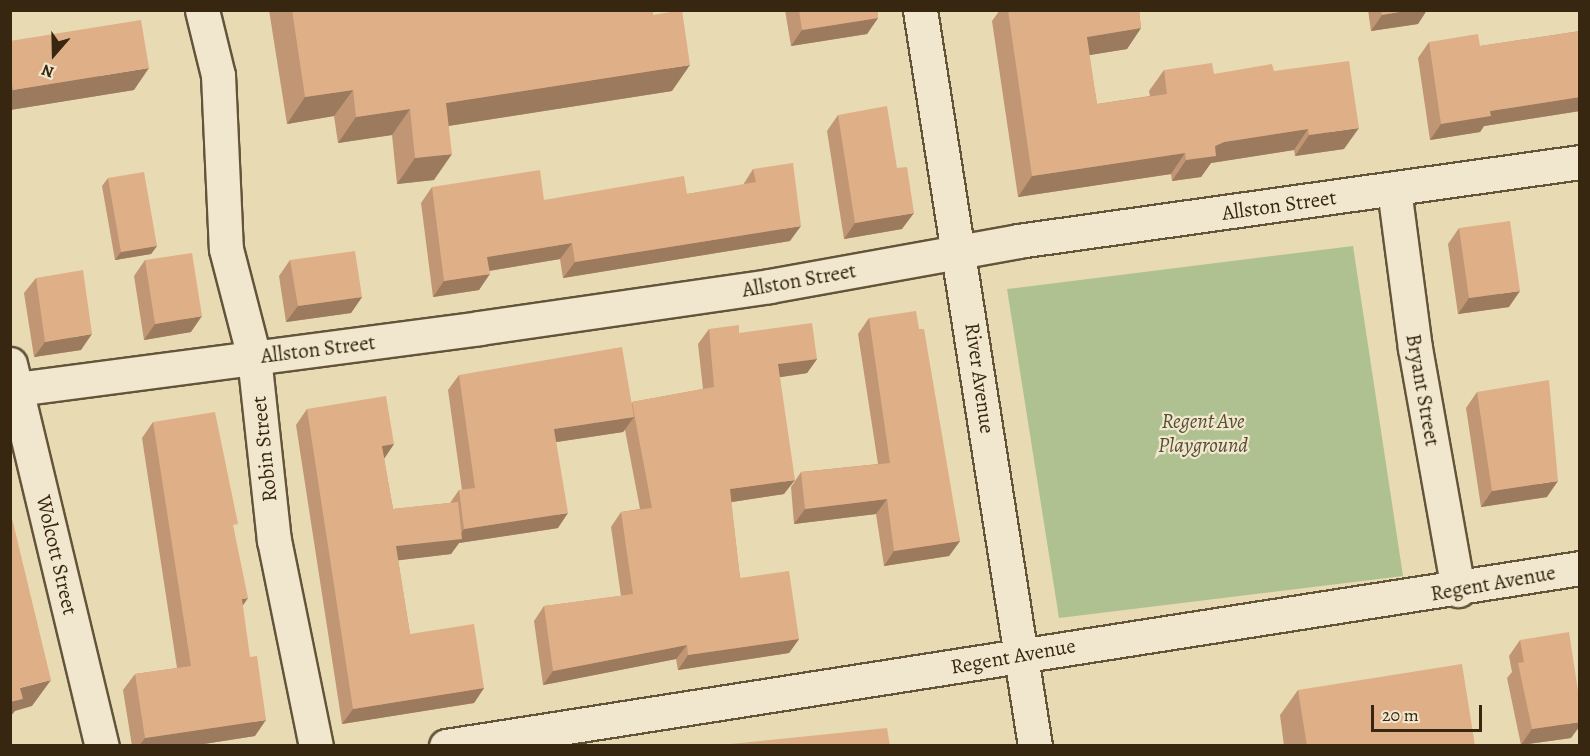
<!DOCTYPE html>
<html>
<head>
<meta charset="utf-8">
<style>
  body { margin:0 }
  #map { position:relative; width:1590px; height:756px; overflow:hidden; background:#e8dab3; font-family:Alegreya,serif }
  div>[style] { position:absolute }
  .green>* { inset:0; background:#b0c191 }
  .roads { filter:drop-shadow(2px 0 #63543a) drop-shadow(-2px 0 #63543a) drop-shadow(0 2px #63543a) drop-shadow(0 -2px #63543a) }
  .minor>* { height:33px; margin:-16.5px; padding:0 16.5px; transform-origin:16.5px; border-radius:16.5px; background:#f0e7ce }
  .tertiary>* { height:33px; margin:-16.5px; padding:0 16.5px; transform-origin:16.5px; border-radius:16.5px; background:#f0e7ce }
  .wall>* { inset:0; background:#c09674 }
  .shaded-wall>* { inset:0; background:#9c7a5e }
  .building>* { inset:0; background:#dfaf87 }
  span { translate:-50% -50%; white-space:nowrap; text-align:center; line-height:1.15; -webkit-text-stroke:4.5px #f0e7ce; paint-order:stroke }
  .street-label { font-size:21px; color:#372711 }
  .park-label { font-size:21px; color:#554e31; font-style:italic }
  .frame { position:absolute; inset:0; border:12px solid #372711; pointer-events:none }
  .north { position:absolute; left:24px; top:24px; width:60px; height:60px; -webkit-text-stroke:4px #f0e7ce; paint-order:stroke; rotate:200deg; font-size:16px; font-weight:700; line-height:24px; text-align:center; color:#372711 }
  .north::after { content:''; display:block; margin:auto; width:21px; height:27px; background:#372711; clip-path:polygon(50% 0,100% 100%,50% 72%,0 100%) }
  .scale { position:absolute; left:1371px; top:705px; width:111px; height:27px; box-sizing:border-box; border:3px solid #372711; border-top:0; padding-left:8px; font-size:18px; line-height:21px; white-space:nowrap; color:#372711; -webkit-text-stroke:4px #f0e7ce; paint-order:stroke }
</style>
</head>
<body>
<div id="map">
  <div class="green">
    <div style="clip-path:polygon(1353px 246px,1403px 576px,1059px 618px,1007px 289px)"></div>
  </div>
  <div class="roads">
    <div class="minor">
      <div style="left:202px;top:10px;width:67px;rotate:76.2deg"></div>
      <div style="left:218px;top:75px;width:174px;rotate:87.4deg"></div>
      <div style="left:226px;top:249px;width:112px;rotate:75.5deg"></div>
      <div style="left:254px;top:357px;width:184px;rotate:83.8deg"></div>
      <div style="left:274px;top:540px;width:210px;rotate:78.5deg"></div>
      <div style="left:1394px;top:189px;width:160px;rotate:82.5deg"></div>
      <div style="left:1415px;top:348px;width:246px;rotate:79.9deg"></div>
      <div style="left:10px;top:364px;width:393px;rotate:76.5deg"></div>
      <div style="left:17px;top:389px;width:466px;rotate:-7.5deg"></div>
      <div style="left:479px;top:328px;width:293px;rotate:-8.2deg"></div>
      <div style="left:769px;top:286px;width:253px;rotate:-10.2deg"></div>
      <div style="left:1018px;top:241px;width:568px;rotate:-8deg"></div>
      <div style="left:446px;top:746px;width:1148px;rotate:-8.92deg"></div>
    </div>
    <div class="tertiary">
      <div style="left:920px;top:10px;width:745px;rotate:81.12deg"></div>
    </div>
  </div>
  <div class="wall">
    <div style="clip-path:polygon(269px 10px,652px 10px,672px 91px,449px 126px,434px 180px,397px 184px,392px 135px,338px 143px,334px 116px,287px 124px)"></div>
    <div style="clip-path:polygon(785px 10px,878px 10px,878px 18px,867px 34px,791px 46px)"></div>
    <div style="clip-path:polygon(1000px 10px,1139px 10px,1141px 28px,1127px 49px,1089px 55px,1097px 104px,1150px 96px,1149px 91px,1164px 70px,1214px 74px,1274px 71px,1344px 149px,1295px 156px,1294px 150px,1211px 163px,1201px 177px,1172px 181px,1171px 174px,1018px 197px,992px 21px)"></div>
    <div style="clip-path:polygon(1368px 10px,1427px 10px,1418px 24px,1371px 31px)"></div>
    <div style="clip-path:polygon(1580px 31px,1580px 111px,1484px 126px,1480px 132px,1430px 140px,1418px 58px,1429px 42px,1480px 46px)"></div>
    <div style="clip-path:polygon(10px 41px,134px 90px,10px 110px)"></div>
    <div style="clip-path:polygon(838px 115px,902px 229px,844px 239px,827px 131px)"></div>
    <div style="clip-path:polygon(753px 169px,790px 241px,563px 278px,560px 259px,489px 271px,479px 290px,433px 297px,421px 203px,432px 187px,544px 200px,687px 194px,743px 185px)"></div>
    <div style="clip-path:polygon(108px 178px,157px 246px,151px 254px,115px 260px,102px 186px)"></div>
    <div style="clip-path:polygon(1459px 228px,1509px 307px,1458px 314px,1448px 244px)"></div>
    <div style="clip-path:polygon(145px 260px,191px 332px,144px 340px,134px 276px)"></div>
    <div style="clip-path:polygon(290px 260px,362px 297px,351px 313px,286px 322px,279px 276px)"></div>
    <div style="clip-path:polygon(36px 278px,81px 350px,34px 357px,24px 293px)"></div>
    <div style="clip-path:polygon(869px 318px,919px 329px,960px 541px,949px 556px,884px 566px,876px 514px,794px 524px,791px 487px,801px 472px,878px 464px,858px 334px)"></div>
    <div style="clip-path:polygon(709px 329px,739px 333px,817px 359px,807px 373px,780px 377px,784px 494px,731px 502px,740px 578px,799px 639px,789px 653px,678px 670px,676px 659px,543px 685px,534px 621px,544px 606px,621px 596px,611px 527px,621px 512px,640px 509px,625px 430px,623px 432px,556px 442px,558px 528px,459px 543px,451px 554px,398px 560px,410px 634px,484px 688px,474px 703px,342px 724px,296px 425px,307px 409px,394px 444px,384px 459px,393px 509px,450px 503px,459px 490px,462px 490px,448px 390px,459px 375px,632px 403px,632px 402px,703px 389px,698px 344px)"></div>
    <div style="clip-path:polygon(1477px 392px,1547px 497px,1481px 507px,1466px 408px)"></div>
    <div style="clip-path:polygon(153px 422px,234px 530px,255px 736px,191px 746px,132px 746px,123px 690px,135px 674px,177px 668px,142px 438px)"></div>
    <div style="clip-path:polygon(1520px 640px,1571px 738px,1521px 745px,1507px 678px,1512px 672px,1509px 656px)"></div>
    <div style="clip-path:polygon(1298px 690px,1475px 746px,1284px 746px,1280px 715px)"></div>
  </div>
  <div class="shaded-wall">
    <div style="clip-path:polygon(1411px 10px,1427px 10px,1418px 24px,1371px 31px,1382px 15px)"></div>
    <div style="clip-path:polygon(878px 18px,867px 34px,791px 46px,802px 30px)"></div>
    <div style="clip-path:polygon(1141px 28px,1127px 49px,1072px 58px,1087px 37px)"></div>
    <div style="clip-path:polygon(690px 65px,672px 91px,428px 129px,446px 103px)"></div>
    <div style="clip-path:polygon(149px 68px,134px 90px,10px 110px,10px 94px,13px 90px)"></div>
    <div style="clip-path:polygon(353px 90px,334px 116px,287px 124px,305px 97px)"></div>
    <div style="clip-path:polygon(1580px 97px,1580px 111px,1484px 126px,1480px 132px,1430px 140px,1441px 124px,1490px 111px)"></div>
    <div style="clip-path:polygon(410px 109px,392px 135px,338px 143px,356px 117px)"></div>
    <div style="clip-path:polygon(1359px 128px,1344px 149px,1295px 156px,1309px 135px)"></div>
    <div style="clip-path:polygon(1308px 129px,1294px 150px,1211px 163px,1201px 177px,1172px 181px,1186px 160px,1224px 142px)"></div>
    <div style="clip-path:polygon(1185px 153px,1171px 174px,1018px 197px,1032px 176px)"></div>
    <div style="clip-path:polygon(452px 154px,434px 180px,397px 184px,415px 158px)"></div>
    <div style="clip-path:polygon(914px 213px,902px 229px,844px 239px,855px 223px)"></div>
    <div style="clip-path:polygon(801px 226px,790px 241px,563px 278px,575px 262px)"></div>
    <div style="clip-path:polygon(572px 243px,560px 259px,476px 273px,487px 257px)"></div>
    <div style="clip-path:polygon(157px 246px,151px 254px,115px 260px,121px 252px)"></div>
    <div style="clip-path:polygon(490px 274px,479px 290px,433px 297px,444px 281px)"></div>
    <div style="clip-path:polygon(1520px 291px,1509px 307px,1458px 314px,1469px 298px)"></div>
    <div style="clip-path:polygon(362px 297px,351px 313px,286px 322px,298px 306px)"></div>
    <div style="clip-path:polygon(202px 316px,191px 332px,144px 340px,155px 324px)"></div>
    <div style="clip-path:polygon(92px 334px,81px 350px,34px 357px,45px 342px)"></div>
    <div style="clip-path:polygon(817px 359px,807px 373px,768px 379px,778px 364px)"></div>
    <div style="clip-path:polygon(634px 417px,623px 432px,543px 444px,554px 429px)"></div>
    <div style="clip-path:polygon(394px 444px,383px 460px,382px 446px)"></div>
    <div style="clip-path:polygon(795px 480px,784px 494px,719px 504px,730px 489px)"></div>
    <div style="clip-path:polygon(1558px 481px,1547px 497px,1481px 507px,1492px 491px)"></div>
    <div style="clip-path:polygon(887px 499px,876px 514px,794px 524px,805px 509px)"></div>
    <div style="clip-path:polygon(568px 513px,558px 528px,459px 543px,451px 554px,385px 562px,396px 546px,457px 539px,464px 529px)"></div>
    <div style="clip-path:polygon(960px 541px,949px 556px,884px 566px,894px 551px)"></div>
    <div style="clip-path:polygon(248px 598px,237px 614px,242px 599px)"></div>
    <div style="clip-path:polygon(799px 639px,789px 653px,678px 670px,688px 655px)"></div>
    <div style="clip-path:polygon(687px 645px,676px 659px,543px 685px,553px 671px)"></div>
    <div style="clip-path:polygon(51px 680px,32px 706px,15px 711px,10px 717px,10px 702px,20px 688px)"></div>
    <div style="clip-path:polygon(484px 688px,474px 703px,342px 724px,353px 709px)"></div>
    <div style="clip-path:polygon(266px 720px,255px 736px,191px 746px,139px 746px,145px 738px)"></div>
    <div style="clip-path:polygon(1580px 722px,1580px 726px,1571px 738px,1521px 745px,1532px 729px)"></div>
  </div>
  <div class="building">
    <div style="clip-path:polygon(292px 10px,652px 10px,653px 15px,682px 10px,690px 65px,446px 103px,452px 154px,415px 158px,410px 109px,356px 117px,353px 90px,305px 97px)"></div>
    <div style="clip-path:polygon(799px 10px,878px 10px,878px 18px,802px 30px)"></div>
    <div style="clip-path:polygon(1008px 10px,1139px 10px,1141px 28px,1087px 37px,1097px 104px,1167px 94px,1164px 70px,1212px 63px,1214px 74px,1272px 64px,1274px 71px,1349px 61px,1359px 128px,1309px 135px,1308px 129px,1224px 142px,1215px 146px,1216px 156px,1186px 160px,1185px 153px,1032px 176px)"></div>
    <div style="clip-path:polygon(1381px 10px,1411px 10px,1382px 15px)"></div>
    <div style="clip-path:polygon(141px 20px,149px 68px,13px 90px,10px 73px,10px 41px)"></div>
    <div style="clip-path:polygon(1580px 31px,1580px 97px,1490px 111px,1491px 116px,1441px 124px,1429px 42px,1478px 34px,1480px 46px)"></div>
    <div style="clip-path:polygon(887px 106px,897px 168px,907px 167px,914px 213px,855px 223px,838px 115px)"></div>
    <div style="clip-path:polygon(793px 163px,801px 226px,575px 262px,572px 243px,487px 257px,490px 274px,444px 281px,432px 187px,540px 170px,544px 200px,684px 176px,687px 194px,756px 182px,753px 169px)"></div>
    <div style="clip-path:polygon(144px 172px,157px 246px,121px 252px,108px 178px)"></div>
    <div style="clip-path:polygon(1510px 221px,1520px 291px,1469px 298px,1459px 228px)"></div>
    <div style="clip-path:polygon(355px 251px,362px 297px,298px 306px,290px 260px)"></div>
    <div style="clip-path:polygon(192px 253px,202px 316px,155px 324px,145px 260px)"></div>
    <div style="clip-path:polygon(83px 270px,92px 334px,45px 342px,36px 278px)"></div>
    <div style="clip-path:polygon(916px 311px,919px 329px,924px 329px,960px 541px,894px 551px,887px 499px,805px 509px,801px 472px,890px 463px,869px 318px)"></div>
    <div style="clip-path:polygon(812px 323px,817px 359px,778px 364px,795px 480px,730px 489px,740px 578px,789px 571px,799px 639px,688px 655px,687px 645px,553px 671px,544px 606px,633px 594px,621px 512px,652px 508px,632px 402px,714px 387px,709px 329px,739px 325px,739px 333px)"></div>
    <div style="clip-path:polygon(622px 347px,634px 417px,554px 429px,568px 513px,464px 529px,459px 490px,475px 488px,459px 375px)"></div>
    <div style="clip-path:polygon(1549px 380px,1558px 481px,1492px 491px,1477px 392px)"></div>
    <div style="clip-path:polygon(386px 396px,394px 444px,382px 446px,393px 509px,458px 502px,462px 539px,396px 546px,410px 634px,474px 624px,484px 688px,353px 709px,307px 409px)"></div>
    <div style="clip-path:polygon(215px 412px,238px 524px,233px 525px,248px 598px,242px 599px,250px 657px,257px 656px,266px 720px,145px 738px,135px 674px,191px 666px,153px 422px)"></div>
    <div style="clip-path:polygon(10px 510px,51px 680px,20px 688px,23px 699px,10px 702px)"></div>
    <div style="clip-path:polygon(1569px 632px,1580px 704px,1580px 722px,1532px 729px,1518px 663px,1524px 662px,1520px 640px)"></div>
    <div style="clip-path:polygon(1462px 664px,1475px 746px,1307px 746px,1298px 690px)"></div>
    <div style="clip-path:polygon(887px 728px,890px 746px,732px 746px,731px 744px)"></div>
  </div>
  <div class="street-label">
    <span style="left:1279px;top:205px;rotate:-8deg">Allston Street</span>
    <span style="left:799px;top:280px;rotate:-10deg">Allston Street</span>
    <span style="left:318px;top:349px;rotate:-7deg">Allston Street</span>
    <span style="left:980px;top:378px;rotate:82deg">River Avenue</span>
    <span style="left:1423px;top:390px;rotate:80deg">Bryant Street</span>
    <span style="left:264px;top:449px;rotate:-96deg">Robin Street</span>
    <span style="left:57px;top:555px;rotate:77deg">Wolcott Street</span>
    <span style="left:1493px;top:583px;rotate:-10deg">Regent Avenue</span>
    <span style="left:1013px;top:656px;rotate:-10deg">Regent Avenue</span>
  </div>
  <div class="park-label">
    <span style="left:1203px;top:433px">Regent Ave<br>Playground</span>
  </div>
  <div class="frame"></div>
  <div class="north">N</div>
  <div class="scale">20 m</div>
</div>
</body>
</html>
